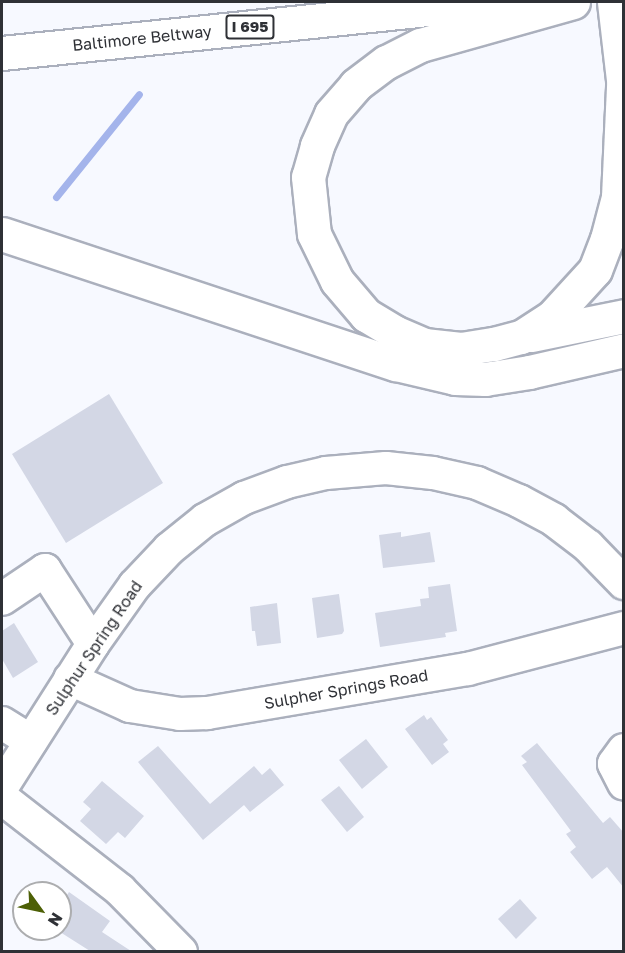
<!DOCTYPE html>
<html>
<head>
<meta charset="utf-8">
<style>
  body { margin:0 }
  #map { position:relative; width:625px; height:953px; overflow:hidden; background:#f7f9ff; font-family:"Golos Text",sans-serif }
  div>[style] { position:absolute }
  .stream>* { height:7px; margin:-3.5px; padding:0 3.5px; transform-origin:3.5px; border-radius:3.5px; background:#a4b4eb }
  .building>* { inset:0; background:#d3d7e5 }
  .roads { filter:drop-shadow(2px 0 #abb0bd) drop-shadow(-2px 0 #abb0bd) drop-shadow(0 2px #abb0bd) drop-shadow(0 -2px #abb0bd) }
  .minor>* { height:32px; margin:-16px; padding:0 16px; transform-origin:16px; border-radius:16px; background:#fff }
  .major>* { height:33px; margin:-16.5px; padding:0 16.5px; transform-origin:16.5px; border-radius:16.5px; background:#fff }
  .highway>* { height:33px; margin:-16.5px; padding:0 16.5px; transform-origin:16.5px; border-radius:16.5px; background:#fff }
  span { translate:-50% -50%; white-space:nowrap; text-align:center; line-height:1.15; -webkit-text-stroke:4.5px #fff; paint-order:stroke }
  .shield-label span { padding:2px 4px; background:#fff; border:2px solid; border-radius:4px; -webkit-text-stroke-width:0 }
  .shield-label { font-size:15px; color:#2f3136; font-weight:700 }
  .street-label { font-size:16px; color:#2f3136 }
  .frame { position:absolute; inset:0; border:3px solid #2f3136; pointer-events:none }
  .north { position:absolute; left:12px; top:881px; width:60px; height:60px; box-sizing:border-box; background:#fff; border:2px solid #acadaf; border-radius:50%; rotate:123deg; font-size:16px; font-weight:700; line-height:24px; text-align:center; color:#2f3136 }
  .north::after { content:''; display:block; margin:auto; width:21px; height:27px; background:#4d6006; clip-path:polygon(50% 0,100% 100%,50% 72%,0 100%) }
</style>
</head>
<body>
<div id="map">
  <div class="stream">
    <div style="left:56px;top:197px;width:132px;rotate:-51.1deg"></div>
  </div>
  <div class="building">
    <div style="clip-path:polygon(109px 394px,163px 483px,66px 543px,12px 454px)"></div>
    <div style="clip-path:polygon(401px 532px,401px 537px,430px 532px,435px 562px,383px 568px,379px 535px)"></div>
    <div style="clip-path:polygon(450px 584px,457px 631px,445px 633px,446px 637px,380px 647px,375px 613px,421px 606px,420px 599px,429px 598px,428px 587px)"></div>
    <div style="clip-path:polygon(339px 594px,344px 631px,342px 634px,317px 638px,312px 598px)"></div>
    <div style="clip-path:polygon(277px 603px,281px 643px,257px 646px,255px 631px,252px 631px,250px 607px)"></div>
    <div style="clip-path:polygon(14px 623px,38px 662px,13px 678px,2px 659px,2px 631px)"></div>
    <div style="clip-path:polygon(424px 715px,427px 720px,431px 717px,448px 740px,443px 744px,449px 752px,432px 765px,405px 729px)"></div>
    <div style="clip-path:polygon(366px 739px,388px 767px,362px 789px,339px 760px)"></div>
    <div style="clip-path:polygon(537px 743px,603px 823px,610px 817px,624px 833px,624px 888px,607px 867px,592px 879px,570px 852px,576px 847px,566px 834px,571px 831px,522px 765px,527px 762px,521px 756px)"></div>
    <div style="clip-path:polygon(158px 746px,210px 804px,254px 766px,262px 775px,270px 768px,284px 785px,250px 812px,244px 805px,203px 840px,138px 762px)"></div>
    <div style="clip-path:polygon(102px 781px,144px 816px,125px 838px,118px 832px,106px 844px,80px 821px,91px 809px,83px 802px)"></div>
    <div style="clip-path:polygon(339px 786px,364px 817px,347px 832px,321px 800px)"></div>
    <div style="clip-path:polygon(69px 892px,110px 921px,102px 932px,131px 951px,90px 951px,60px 932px,60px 906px)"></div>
    <div style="clip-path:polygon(520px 899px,537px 918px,516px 939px,498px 919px)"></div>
  </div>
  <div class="roads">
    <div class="minor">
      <div style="left:2px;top:599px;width:52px;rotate:-34deg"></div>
      <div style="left:45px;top:570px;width:88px;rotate:57deg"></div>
      <div style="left:70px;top:679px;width:66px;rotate:24.2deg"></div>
      <div style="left:130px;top:706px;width:51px;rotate:9.1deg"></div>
      <div style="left:180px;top:714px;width:27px;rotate:-2deg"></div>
      <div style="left:207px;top:713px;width:265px;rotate:-9.6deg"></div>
      <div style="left:468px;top:669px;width:161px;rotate:-14.7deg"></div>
      <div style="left:2px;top:723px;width:34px;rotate:32deg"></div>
      <div style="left:624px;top:750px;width:17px;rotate:126deg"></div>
      <div style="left:614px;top:764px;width:22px;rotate:63deg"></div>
      <div style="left:2px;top:787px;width:169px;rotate:-57.5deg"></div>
      <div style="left:93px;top:644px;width:72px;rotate:-54.6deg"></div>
      <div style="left:135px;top:585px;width:50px;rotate:-46.6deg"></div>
      <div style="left:169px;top:549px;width:46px;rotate:-38.9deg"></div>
      <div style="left:205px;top:520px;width:45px;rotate:-29.4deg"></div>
      <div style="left:244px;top:498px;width:46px;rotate:-20.4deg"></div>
      <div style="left:287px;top:482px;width:40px;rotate:-13deg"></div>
      <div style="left:326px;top:473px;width:60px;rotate:-4.8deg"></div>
      <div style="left:386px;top:468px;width:47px;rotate:6.1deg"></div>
      <div style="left:433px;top:473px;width:45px;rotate:12.8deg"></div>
      <div style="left:477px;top:483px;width:46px;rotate:23.2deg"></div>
      <div style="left:519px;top:501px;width:40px;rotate:28deg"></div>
      <div style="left:554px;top:520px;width:43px;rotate:37.4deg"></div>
      <div style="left:588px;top:546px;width:52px;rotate:45.8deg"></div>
      <div style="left:2px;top:798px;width:150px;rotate:37.9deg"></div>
      <div style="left:120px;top:890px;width:87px;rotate:45.5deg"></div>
    </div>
    <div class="major">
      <div style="left:614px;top:2px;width:88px;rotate:83.4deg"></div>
    </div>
    <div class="highway">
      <div style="left:573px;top:2px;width:159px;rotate:164.3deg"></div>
      <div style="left:420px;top:45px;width:38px;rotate:153deg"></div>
      <div style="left:386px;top:62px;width:38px;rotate:143deg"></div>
      <div style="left:356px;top:85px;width:38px;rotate:131deg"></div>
      <div style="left:331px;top:114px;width:35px;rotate:114deg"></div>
      <div style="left:317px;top:146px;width:32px;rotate:106deg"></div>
      <div style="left:308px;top:177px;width:57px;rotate:84deg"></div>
      <div style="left:314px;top:234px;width:52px;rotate:63.9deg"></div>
      <div style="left:337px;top:281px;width:45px;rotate:49.5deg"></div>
      <div style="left:366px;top:315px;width:33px;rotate:31deg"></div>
      <div style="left:394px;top:332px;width:33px;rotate:23deg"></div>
      <div style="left:424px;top:345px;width:37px;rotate:6deg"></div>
      <div style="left:461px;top:349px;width:33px;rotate:-9deg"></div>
      <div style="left:494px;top:344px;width:28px;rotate:-15deg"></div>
      <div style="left:521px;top:337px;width:38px;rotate:-33deg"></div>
      <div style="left:553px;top:316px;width:62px;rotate:-47.6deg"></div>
      <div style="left:595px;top:270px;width:33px;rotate:-69deg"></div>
      <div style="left:607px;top:239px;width:43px;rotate:-75.3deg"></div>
      <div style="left:618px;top:197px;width:111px;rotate:-87.4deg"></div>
      <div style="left:2px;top:53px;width:499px;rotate:-5.9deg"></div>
      <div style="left:2px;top:234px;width:415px;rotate:18.3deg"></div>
      <div style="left:396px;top:364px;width:61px;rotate:13.3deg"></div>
      <div style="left:455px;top:378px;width:30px;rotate:2deg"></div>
      <div style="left:485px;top:379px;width:45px;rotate:-9deg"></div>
      <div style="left:529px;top:372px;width:98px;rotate:-13deg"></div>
      <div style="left:531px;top:335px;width:95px;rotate:-11.5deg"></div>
    </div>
  </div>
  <div class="shield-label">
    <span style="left:250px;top:27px">I 695</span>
  </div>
  <div class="street-label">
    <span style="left:142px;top:38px;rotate:-6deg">Baltimore Beltway</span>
    <span style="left:94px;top:648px;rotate:-56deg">Sulphur Spring Road</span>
    <span style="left:346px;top:689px;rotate:-10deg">Sulpher Springs Road</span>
  </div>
  <div class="frame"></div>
  <div class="north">N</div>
</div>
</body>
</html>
